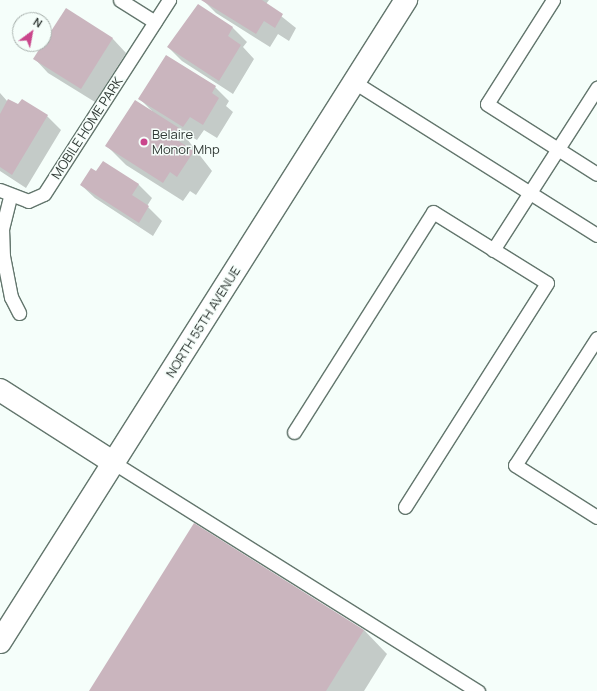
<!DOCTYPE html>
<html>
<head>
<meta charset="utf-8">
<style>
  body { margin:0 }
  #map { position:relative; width:597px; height:691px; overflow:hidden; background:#f5fefa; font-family:Manrope,sans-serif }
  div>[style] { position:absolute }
  .shadow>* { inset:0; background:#0003 }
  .building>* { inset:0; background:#cab5be }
  .roads { filter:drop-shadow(1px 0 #63766d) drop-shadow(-1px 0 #63766d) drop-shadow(0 1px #63766d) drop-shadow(0 -1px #63766d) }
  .lane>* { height:13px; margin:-6.5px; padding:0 6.5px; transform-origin:6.5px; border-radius:6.5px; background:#fff }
  .street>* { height:22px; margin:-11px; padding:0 11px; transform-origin:11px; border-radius:11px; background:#fff }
  .secondary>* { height:22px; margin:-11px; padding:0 11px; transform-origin:11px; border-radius:11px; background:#fff }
  .dots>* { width:11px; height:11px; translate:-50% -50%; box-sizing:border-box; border:2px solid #f5fefa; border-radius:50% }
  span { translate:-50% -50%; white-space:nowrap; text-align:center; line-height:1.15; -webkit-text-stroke:3px #f5fefa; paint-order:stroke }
  .street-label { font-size:13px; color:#323a36 }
  .poi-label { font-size:13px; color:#323a36 }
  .left { translate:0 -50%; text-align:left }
  .north { position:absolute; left:12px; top:12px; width:40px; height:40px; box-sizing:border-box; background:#f5fefa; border:1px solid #a7b0ac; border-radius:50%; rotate:32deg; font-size:11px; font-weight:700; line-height:16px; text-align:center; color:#323a36 }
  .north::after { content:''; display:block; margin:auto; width:14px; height:18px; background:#ca468c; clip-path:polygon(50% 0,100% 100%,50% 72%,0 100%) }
</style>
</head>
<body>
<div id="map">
  <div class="shadow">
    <div style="clip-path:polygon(203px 0,269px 0,266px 4px,296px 28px,289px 41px,278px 34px,270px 47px,216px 13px)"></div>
    <div style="clip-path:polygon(198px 6px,233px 28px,247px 42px,243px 47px,254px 59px,233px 94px,182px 61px,168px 47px)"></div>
    <div style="clip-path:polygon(66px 9px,113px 39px,126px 53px,95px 102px,48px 73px,35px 59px)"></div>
    <div style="clip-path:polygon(215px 87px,229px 101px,226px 106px,233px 112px,217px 138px,204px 130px,197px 140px,180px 130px,212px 171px,196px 195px,190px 191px,183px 201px,126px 165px,107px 146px,152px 111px,140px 99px)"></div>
    <div style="clip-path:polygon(0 93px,8px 102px,47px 116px,61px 130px,26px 188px,0 171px)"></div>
    <div style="clip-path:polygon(96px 172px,138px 184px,152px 198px,147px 206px,162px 221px,153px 236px,95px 198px,81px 185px)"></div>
    <div style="clip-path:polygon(364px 630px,387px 654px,364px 691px,90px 691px)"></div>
  </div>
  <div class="building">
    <div style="clip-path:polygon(201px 0,262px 0,283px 14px,275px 28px,264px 21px,256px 34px)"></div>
    <div style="clip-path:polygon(198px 4px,233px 27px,228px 36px,241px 45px,219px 81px,167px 47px)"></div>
    <div style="clip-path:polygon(66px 8px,113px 38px,81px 89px,33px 59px)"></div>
    <div style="clip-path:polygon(166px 55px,216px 86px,212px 93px,219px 98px,203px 125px,190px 117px,183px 127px,138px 99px)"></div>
    <div style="clip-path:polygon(8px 99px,18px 104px,22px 99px,48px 115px,12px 175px,0 167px,0 114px)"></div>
    <div style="clip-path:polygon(135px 100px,179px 128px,174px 138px,194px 151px,177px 177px,170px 172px,163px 183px,105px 146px)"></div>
    <div style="clip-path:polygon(103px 161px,139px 184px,132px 195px,149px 206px,139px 223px,80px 185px,91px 168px,96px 171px)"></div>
    <div style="clip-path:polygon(194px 523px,364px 630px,326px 691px,89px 691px)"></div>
  </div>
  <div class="roads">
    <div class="lane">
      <div style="left:120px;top:0;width:41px;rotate:32.2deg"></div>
      <div style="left:553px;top:0;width:123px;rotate:122.4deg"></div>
      <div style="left:487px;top:104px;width:130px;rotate:32.5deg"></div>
      <div style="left:354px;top:82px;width:287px;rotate:32.2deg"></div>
      <div style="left:0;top:190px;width:30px;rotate:21deg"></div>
      <div style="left:28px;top:201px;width:17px;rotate:-24deg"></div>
      <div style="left:44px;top:194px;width:231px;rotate:-57.2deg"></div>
      <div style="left:10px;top:197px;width:32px;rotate:104deg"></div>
      <div style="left:2px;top:228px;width:28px;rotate:88deg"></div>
      <div style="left:3px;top:256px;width:42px;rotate:79deg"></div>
      <div style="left:11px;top:297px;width:18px;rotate:63deg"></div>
      <div style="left:493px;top:250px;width:193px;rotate:-57.3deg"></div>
      <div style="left:597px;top:338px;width:151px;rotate:122.8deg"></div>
      <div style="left:515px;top:465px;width:97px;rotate:32.4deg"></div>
      <div style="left:294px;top:432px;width:260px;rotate:-57.7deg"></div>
      <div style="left:433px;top:212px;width:134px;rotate:31.9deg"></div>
      <div style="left:547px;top:283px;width:265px;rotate:122.4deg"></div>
      <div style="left:114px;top:463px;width:430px;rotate:32.1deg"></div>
    </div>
    <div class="street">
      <div style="left:0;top:390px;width:135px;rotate:32.6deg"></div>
    </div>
    <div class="secondary">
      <div style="left:0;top:642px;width:760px;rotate:-57.69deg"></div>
    </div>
  </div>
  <div class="dots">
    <div style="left:144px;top:142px;background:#ca468c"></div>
  </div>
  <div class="street-label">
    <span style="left:87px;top:128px;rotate:-57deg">MOBILE HOME PARK</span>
    <span style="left:203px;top:322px;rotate:-58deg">NORTH 55TH AVENUE</span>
  </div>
  <div class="poi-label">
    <span class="left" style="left:152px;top:142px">Belaire<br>Monor Mhp</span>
  </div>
  <div class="north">N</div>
</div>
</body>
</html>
